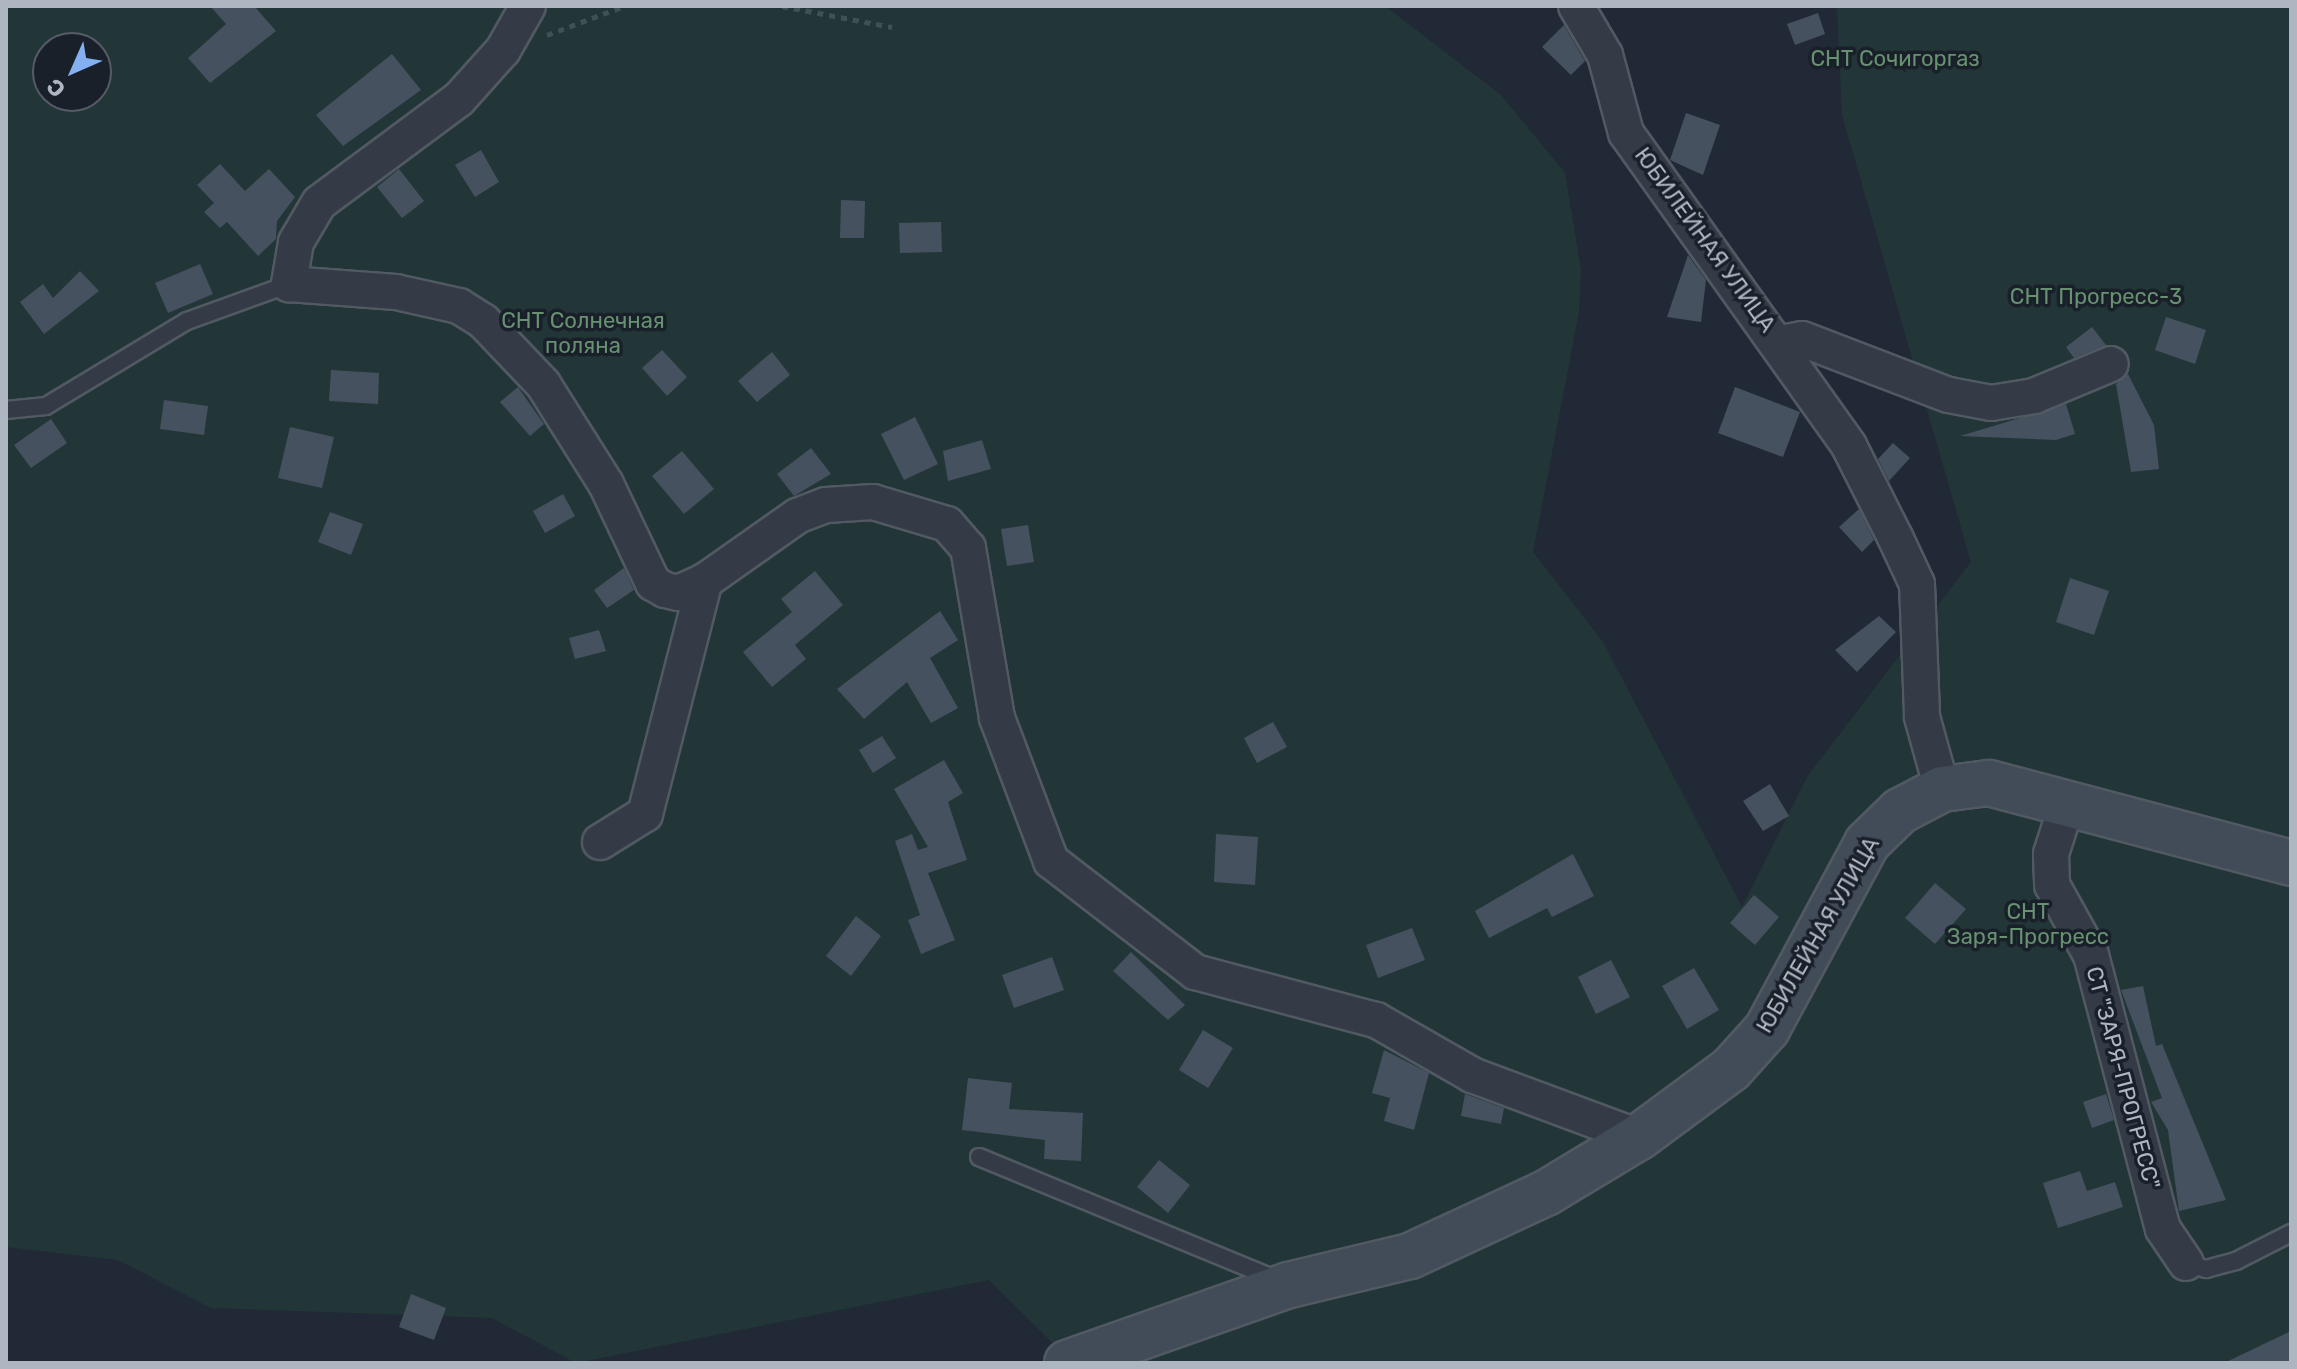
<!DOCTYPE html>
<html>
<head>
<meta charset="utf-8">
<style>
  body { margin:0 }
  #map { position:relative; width:2297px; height:1369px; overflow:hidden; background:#202935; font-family:Rubik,sans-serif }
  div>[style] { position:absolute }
  .green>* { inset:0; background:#233637 }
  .building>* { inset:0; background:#46515f }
  .path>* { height:5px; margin-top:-2.5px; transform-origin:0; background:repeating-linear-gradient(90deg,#405153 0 6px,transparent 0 12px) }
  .roads { filter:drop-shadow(2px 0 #515963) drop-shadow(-2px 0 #515963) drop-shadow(0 2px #515963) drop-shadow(0 -2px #515963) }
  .lane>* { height:16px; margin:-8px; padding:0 8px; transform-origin:8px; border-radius:8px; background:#343b46 }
  .street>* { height:34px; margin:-17px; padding:0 17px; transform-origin:17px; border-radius:17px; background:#343b46 }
  .secondary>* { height:44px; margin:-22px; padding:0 22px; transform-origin:22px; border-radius:22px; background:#424b58 }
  span { translate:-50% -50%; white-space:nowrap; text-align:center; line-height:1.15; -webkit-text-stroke:7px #19202a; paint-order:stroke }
  .park-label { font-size:22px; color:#679170 }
  .street-label { font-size:22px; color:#aeb6c2 }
  .frame { position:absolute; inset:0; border:8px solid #aeb6c2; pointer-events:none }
  .north { position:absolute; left:32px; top:32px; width:80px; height:80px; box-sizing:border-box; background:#19202a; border:2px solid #555c67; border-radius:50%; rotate:225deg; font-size:22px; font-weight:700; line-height:32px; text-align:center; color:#aeb6c2 }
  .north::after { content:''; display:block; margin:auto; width:28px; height:36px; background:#84b0f1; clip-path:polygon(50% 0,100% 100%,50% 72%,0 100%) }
</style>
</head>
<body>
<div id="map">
  <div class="green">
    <div style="clip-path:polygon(evenodd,6px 6px,1385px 6px,1501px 95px,1565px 173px,1581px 270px,1579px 312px,1533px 552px,1603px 642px,1742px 907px,1807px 777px,1971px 562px,1842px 115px,1837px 6px,2291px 6px,2291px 1363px,1073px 1363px,989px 1280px,576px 1363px,492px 1318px,211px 1308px,118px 1260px,6px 1247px,6px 6px,48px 48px,96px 48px,96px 96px,48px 96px,48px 48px)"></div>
  </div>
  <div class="building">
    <div style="clip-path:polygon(210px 6px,254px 6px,276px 31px,210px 83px,188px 58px,226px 24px)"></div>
    <div style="clip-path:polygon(1818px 13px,1825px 34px,1795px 45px,1787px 24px)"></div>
    <div style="clip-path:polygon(1564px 25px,1585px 61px,1571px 75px,1542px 47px)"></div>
    <div style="clip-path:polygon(392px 54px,421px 90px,343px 146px,316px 115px)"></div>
    <div style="clip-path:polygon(1686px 113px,1720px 125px,1703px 175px,1670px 160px)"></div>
    <div style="clip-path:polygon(481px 150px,499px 182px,475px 197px,455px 165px)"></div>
    <div style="clip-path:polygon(220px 164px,245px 191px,269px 169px,295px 197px,277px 221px,276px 239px,258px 256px,227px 222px,220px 228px,204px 212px,214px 203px,197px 185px)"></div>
    <div style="clip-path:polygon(399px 169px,424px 201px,402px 218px,377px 187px)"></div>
    <div style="clip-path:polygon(841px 200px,865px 201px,864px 238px,840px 238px)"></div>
    <div style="clip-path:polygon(941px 222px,942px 252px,900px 253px,899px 223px)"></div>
    <div style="clip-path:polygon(1688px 255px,1706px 280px,1701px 322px,1667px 317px)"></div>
    <div style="clip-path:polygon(200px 264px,213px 294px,168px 313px,155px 283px)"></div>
    <div style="clip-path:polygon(80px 271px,99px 291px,44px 334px,20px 302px,43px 284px,53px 298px)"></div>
    <div style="clip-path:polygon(2166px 317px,2206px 330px,2195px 364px,2155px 350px)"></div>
    <div style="clip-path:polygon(2092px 327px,2106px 345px,2074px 358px,2066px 347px)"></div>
    <div style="clip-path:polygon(662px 350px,687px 377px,667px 396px,642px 368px)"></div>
    <div style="clip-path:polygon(772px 352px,790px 375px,757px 402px,738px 381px)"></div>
    <div style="clip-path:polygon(331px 370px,379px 373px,378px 404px,329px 401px)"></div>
    <div style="clip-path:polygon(2128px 374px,2154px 425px,2159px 469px,2131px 472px,2116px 384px)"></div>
    <div style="clip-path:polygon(518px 387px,544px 424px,530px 436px,500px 402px)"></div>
    <div style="clip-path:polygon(1735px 387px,1800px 412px,1783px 457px,1718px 433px)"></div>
    <div style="clip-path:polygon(164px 400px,208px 406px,204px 435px,160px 429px)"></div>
    <div style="clip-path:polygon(2066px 404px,2075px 434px,2056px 440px,1960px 436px)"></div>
    <div style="clip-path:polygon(915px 417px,938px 464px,904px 480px,881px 434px)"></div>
    <div style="clip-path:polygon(51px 419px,67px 443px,31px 468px,14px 445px)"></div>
    <div style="clip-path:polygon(290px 427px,334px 437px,322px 488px,278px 478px)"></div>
    <div style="clip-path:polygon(982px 440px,991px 469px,948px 481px,943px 451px)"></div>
    <div style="clip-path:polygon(1893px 443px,1910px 458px,1889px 481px,1878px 459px)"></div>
    <div style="clip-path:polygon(811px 448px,831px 474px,794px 496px,777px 474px)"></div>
    <div style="clip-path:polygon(682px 451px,714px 489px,684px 514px,652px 476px)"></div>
    <div style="clip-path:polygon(563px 494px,575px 516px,545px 533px,533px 511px)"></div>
    <div style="clip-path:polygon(1859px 509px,1874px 540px,1862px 552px,1839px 527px)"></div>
    <div style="clip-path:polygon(330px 512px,363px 524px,351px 555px,318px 542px)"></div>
    <div style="clip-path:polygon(1028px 525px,1034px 562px,1007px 566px,1001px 529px)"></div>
    <div style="clip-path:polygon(624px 568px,634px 590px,607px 608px,594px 590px)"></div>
    <div style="clip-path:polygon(815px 571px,843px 605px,795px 645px,806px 659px,772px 687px,743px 652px,792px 612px,781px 599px)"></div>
    <div style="clip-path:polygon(2070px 578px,2109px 591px,2094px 635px,2056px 622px)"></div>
    <div style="clip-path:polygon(940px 611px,958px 640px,930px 658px,958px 708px,931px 723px,907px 682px,864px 719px,837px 689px)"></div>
    <div style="clip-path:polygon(1879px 616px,1896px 632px,1857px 672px,1835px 650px)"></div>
    <div style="clip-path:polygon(599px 630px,606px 651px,575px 659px,569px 638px)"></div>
    <div style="clip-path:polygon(1273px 722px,1287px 747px,1257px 763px,1244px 738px)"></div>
    <div style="clip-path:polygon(882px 736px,896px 758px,873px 773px,859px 750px)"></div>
    <div style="clip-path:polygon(944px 760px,963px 793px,948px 802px,967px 860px,928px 873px,955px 940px,921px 954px,908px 920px,920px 915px,895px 841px,912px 834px,918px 850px,928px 847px,894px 789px)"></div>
    <div style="clip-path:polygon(1770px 784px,1789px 816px,1763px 831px,1743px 801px)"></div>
    <div style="clip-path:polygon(1216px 834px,1258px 837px,1255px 885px,1214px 882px)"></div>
    <div style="clip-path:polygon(1573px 854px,1594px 896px,1552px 917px,1547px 908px,1489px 938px,1475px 911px)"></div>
    <div style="clip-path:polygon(1935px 883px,1966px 909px,1935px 944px,1905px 918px)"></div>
    <div style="clip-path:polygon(1754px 895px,1779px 917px,1755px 945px,1730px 923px)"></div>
    <div style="clip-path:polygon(856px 916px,881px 936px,851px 976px,826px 956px)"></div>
    <div style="clip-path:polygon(1412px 928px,1425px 960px,1378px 978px,1366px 945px)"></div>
    <div style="clip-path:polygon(1131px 952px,1185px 1005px,1168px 1020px,1113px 971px)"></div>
    <div style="clip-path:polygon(1052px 957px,1064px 990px,1014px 1008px,1002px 975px)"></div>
    <div style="clip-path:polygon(1611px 960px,1630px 997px,1596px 1014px,1578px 977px)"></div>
    <div style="clip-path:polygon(1694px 968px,1719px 1010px,1687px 1029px,1662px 986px)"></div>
    <div style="clip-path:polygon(2143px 986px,2156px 1046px,2162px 1044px,2226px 1200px,2179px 1211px,2168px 1130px,2151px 1102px,2162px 1098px,2121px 990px)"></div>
    <div style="clip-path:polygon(1203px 1030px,1233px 1048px,1208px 1088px,1179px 1070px)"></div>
    <div style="clip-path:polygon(1384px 1050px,1429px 1073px,1414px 1130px,1384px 1121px,1390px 1098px,1372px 1093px)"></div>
    <div style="clip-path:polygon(968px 1078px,1012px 1083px,1009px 1109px,1083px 1113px,1081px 1161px,1044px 1159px,1045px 1140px,962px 1130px)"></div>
    <div style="clip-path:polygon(1465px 1094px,1504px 1108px,1501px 1124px,1461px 1116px)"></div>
    <div style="clip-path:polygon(2106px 1094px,2114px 1120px,2092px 1128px,2083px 1102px)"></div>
    <div style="clip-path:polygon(1159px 1160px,1190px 1185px,1168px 1213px,1137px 1187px)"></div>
    <div style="clip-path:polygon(2080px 1171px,2087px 1191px,2115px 1182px,2123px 1207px,2058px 1228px,2043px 1183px)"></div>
    <div style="clip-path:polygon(411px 1294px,446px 1308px,434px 1340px,399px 1327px)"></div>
    <div style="clip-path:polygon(2291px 1331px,2291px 1363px,2224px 1363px)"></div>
  </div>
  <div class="path">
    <div style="left:782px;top:6px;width:112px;rotate:10.8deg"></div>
    <div style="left:547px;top:35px;width:82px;rotate:-20.6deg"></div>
  </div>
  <div class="roads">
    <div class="lane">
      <div style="left:6px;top:410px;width:40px;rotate:-5.7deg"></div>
      <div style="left:46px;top:406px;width:165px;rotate:-31.1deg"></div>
      <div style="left:187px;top:321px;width:109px;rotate:-19.9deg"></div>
      <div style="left:979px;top:1157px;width:322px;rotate:22.4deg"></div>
      <div style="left:2186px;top:1263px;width:21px;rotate:17deg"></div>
      <div style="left:2206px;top:1269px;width:31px;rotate:-15deg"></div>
      <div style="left:2236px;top:1261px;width:62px;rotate:-27deg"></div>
    </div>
    <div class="street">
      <div style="left:528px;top:6px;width:51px;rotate:119.6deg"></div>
      <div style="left:503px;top:50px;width:66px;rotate:131.9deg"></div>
      <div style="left:459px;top:99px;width:174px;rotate:143.4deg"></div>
      <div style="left:319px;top:203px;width:45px;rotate:120.5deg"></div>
      <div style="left:296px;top:242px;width:43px;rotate:99.5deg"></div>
      <div style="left:289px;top:284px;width:107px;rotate:4.3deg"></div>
      <div style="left:396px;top:292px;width:65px;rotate:12.5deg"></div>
      <div style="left:459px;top:306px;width:28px;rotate:32deg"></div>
      <div style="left:483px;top:321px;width:87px;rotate:46.4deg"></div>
      <div style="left:543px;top:384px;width:118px;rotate:57.8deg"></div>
      <div style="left:606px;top:484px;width:110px;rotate:64.6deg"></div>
      <div style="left:653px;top:583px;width:14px;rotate:30deg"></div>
      <div style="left:665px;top:590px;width:13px;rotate:13deg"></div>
      <div style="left:678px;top:593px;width:30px;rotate:-24deg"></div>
      <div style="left:705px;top:581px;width:113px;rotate:-35.2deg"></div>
      <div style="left:797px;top:516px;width:31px;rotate:-21deg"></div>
      <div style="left:826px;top:505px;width:47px;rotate:-3.7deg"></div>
      <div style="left:873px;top:502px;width:77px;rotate:16.6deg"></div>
      <div style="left:947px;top:524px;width:32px;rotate:49deg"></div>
      <div style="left:968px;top:548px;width:172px;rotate:80.3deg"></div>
      <div style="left:997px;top:718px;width:153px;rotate:69.3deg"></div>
      <div style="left:1051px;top:861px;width:182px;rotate:37.6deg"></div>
      <div style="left:1195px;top:972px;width:187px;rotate:14.9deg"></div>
      <div style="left:1376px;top:1020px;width:111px;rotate:29.8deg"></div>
      <div style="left:1472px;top:1075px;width:178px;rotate:20.4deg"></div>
      <div style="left:1576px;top:6px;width:57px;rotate:59.4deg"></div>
      <div style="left:1605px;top:55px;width:81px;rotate:74.9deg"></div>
      <div style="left:1626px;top:133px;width:384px;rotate:54.5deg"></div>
      <div style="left:1849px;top:446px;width:102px;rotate:63.2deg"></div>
      <div style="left:1895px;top:537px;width:52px;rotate:64.9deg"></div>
      <div style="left:1917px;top:584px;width:133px;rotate:87.8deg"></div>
      <div style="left:1922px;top:717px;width:75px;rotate:74.5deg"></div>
      <div style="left:1780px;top:343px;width:22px;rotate:-10deg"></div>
      <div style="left:1802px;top:339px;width:157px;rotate:20.9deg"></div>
      <div style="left:1949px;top:395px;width:43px;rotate:10.8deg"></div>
      <div style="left:1991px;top:403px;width:44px;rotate:-9.2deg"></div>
      <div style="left:2034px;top:396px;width:83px;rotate:-22.6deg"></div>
      <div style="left:2068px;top:801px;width:56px;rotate:107.8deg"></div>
      <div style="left:2051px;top:854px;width:31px;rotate:88deg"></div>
      <div style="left:2052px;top:885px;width:80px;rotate:60.9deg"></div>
      <div style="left:2091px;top:955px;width:283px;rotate:75.3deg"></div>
      <div style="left:2163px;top:1229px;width:41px;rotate:55.9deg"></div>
      <div style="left:600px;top:842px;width:53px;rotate:-31.9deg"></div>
      <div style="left:645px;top:814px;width:241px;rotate:-75.6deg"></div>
    </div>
    <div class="secondary">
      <div style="left:1067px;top:1363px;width:235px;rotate:-19.4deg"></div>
      <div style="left:1289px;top:1285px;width:124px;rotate:-13.5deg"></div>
      <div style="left:1410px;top:1256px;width:150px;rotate:-24.9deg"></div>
      <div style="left:1546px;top:1193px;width:109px;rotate:-31.1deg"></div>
      <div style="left:1639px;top:1137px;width:114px;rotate:-36.5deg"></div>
      <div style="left:1731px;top:1069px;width:54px;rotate:-48deg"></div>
      <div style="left:1767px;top:1029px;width:211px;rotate:-61.7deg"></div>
      <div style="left:1867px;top:843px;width:46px;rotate:-44.1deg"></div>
      <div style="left:1900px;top:811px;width:47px;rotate:-27.6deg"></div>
      <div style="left:1942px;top:789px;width:47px;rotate:-7.3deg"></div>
      <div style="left:1989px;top:783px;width:312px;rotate:14.8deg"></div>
    </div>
  </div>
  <div class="park-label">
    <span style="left:1895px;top:59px">СНТ Сочигоргаз</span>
    <span style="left:2096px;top:297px">СНТ Прогресс-3</span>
    <span style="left:583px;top:333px">СНТ Солнечная<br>поляна</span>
    <span style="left:2028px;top:924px">СНТ<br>Заря-Прогресс</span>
  </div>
  <div class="street-label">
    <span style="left:1705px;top:240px;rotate:54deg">ЮБИЛЕЙНАЯ УЛИЦА</span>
    <span style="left:1818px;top:935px;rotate:-60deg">ЮБИЛЕЙНАЯ УЛИЦА</span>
    <span style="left:2123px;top:1078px;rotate:75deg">СТ "ЗАРЯ-ПРОГРЕСС"</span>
  </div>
  <div class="frame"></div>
  <div class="north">С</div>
</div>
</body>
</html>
